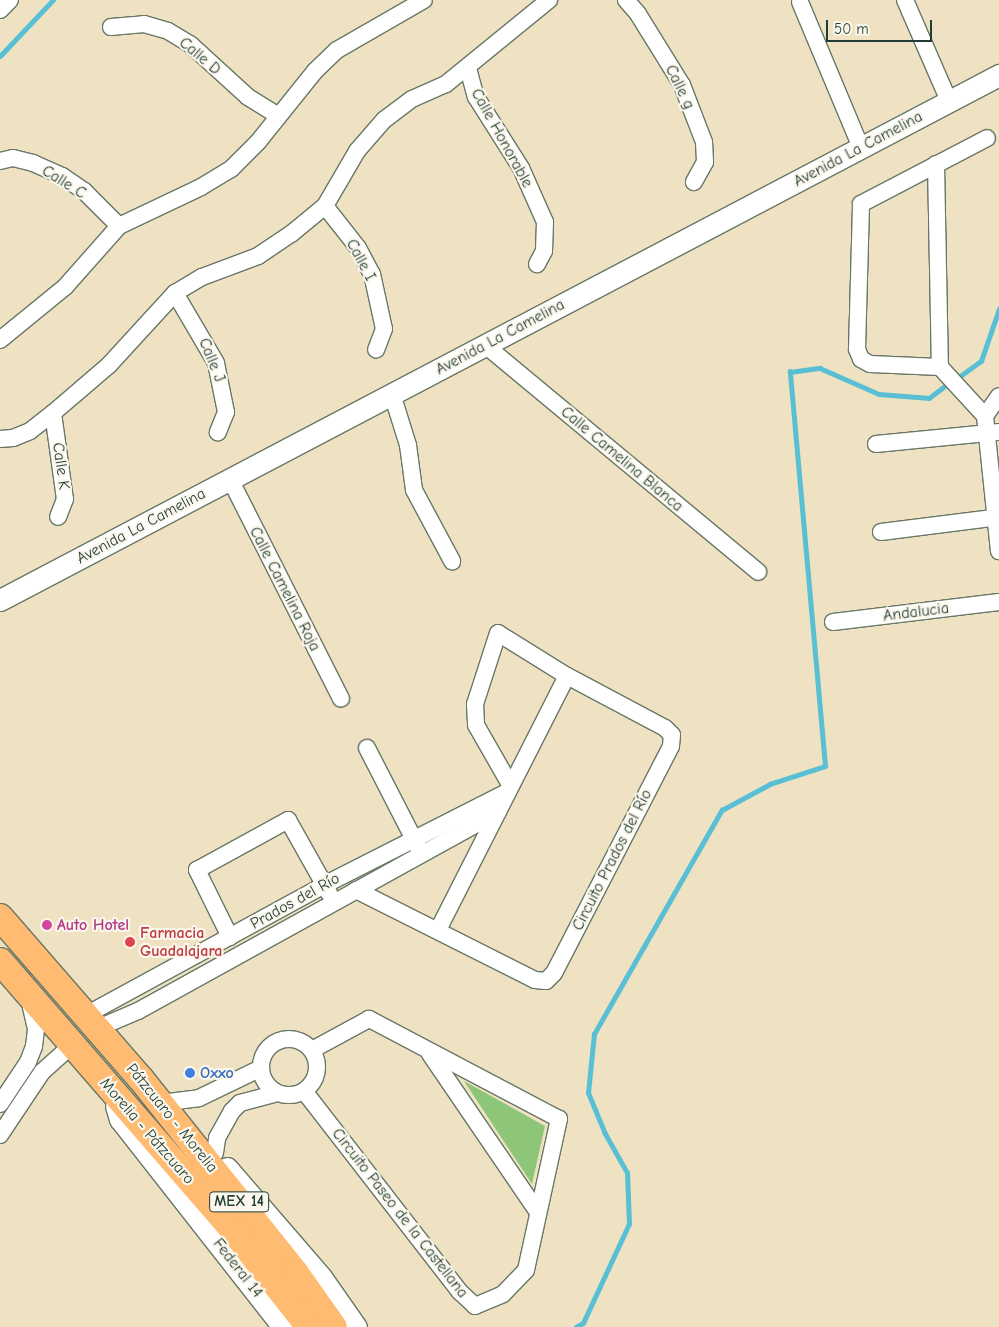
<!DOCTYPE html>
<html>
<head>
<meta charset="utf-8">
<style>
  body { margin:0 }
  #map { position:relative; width:999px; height:1327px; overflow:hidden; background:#efe2c2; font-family:"Comic Neue",sans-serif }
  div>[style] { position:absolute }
  .green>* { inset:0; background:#8ec679 }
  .stream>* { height:4.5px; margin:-2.25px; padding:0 2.25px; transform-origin:2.25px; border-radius:2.25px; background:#58bfd5 }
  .roads { filter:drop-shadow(1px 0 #687766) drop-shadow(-1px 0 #687766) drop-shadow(0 1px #687766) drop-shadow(0 -1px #687766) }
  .minor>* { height:16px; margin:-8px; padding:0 8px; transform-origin:8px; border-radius:8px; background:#fff }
  .minor>.ring { margin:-8px; padding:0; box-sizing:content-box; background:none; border:16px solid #fff; border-radius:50% }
  .tertiary>* { height:21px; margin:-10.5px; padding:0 10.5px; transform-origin:10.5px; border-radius:10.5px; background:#fff }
  .primary>* { height:26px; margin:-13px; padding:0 13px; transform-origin:13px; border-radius:13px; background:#ffbb71 }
  .dots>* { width:14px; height:14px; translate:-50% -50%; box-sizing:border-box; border:2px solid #fbf7ec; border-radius:50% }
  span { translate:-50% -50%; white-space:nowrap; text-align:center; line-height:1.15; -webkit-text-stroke:4.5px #fbf7ec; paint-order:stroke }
  .shield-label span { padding:1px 4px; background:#fbf7ec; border:1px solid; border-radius:4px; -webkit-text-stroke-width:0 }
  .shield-label { font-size:15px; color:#1f3d34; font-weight:700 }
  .street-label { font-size:16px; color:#1f3d34 }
  .hotel-label { font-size:16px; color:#b23c85; font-weight:700 }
  .left { translate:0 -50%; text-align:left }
  .health-label { font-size:16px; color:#be3a42; font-weight:700 }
  .shop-label { font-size:16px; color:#366cbe; font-weight:700 }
  .scale { position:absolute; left:826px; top:20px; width:106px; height:22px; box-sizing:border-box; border:2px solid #1f3d34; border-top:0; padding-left:6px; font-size:15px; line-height:18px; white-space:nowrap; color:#1f3d34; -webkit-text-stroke:4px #fbf7ec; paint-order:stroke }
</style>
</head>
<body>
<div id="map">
  <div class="green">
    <div style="clip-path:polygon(464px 1081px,545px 1126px,532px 1184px)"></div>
  </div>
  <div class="stream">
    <div style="left:0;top:56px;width:77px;rotate:-46.6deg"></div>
    <div style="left:956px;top:379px;width:31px;rotate:-36deg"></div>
    <div style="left:981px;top:361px;width:55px;rotate:-70.9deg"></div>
    <div style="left:576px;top:1327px;width:8px;rotate:-30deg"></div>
    <div style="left:583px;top:1323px;width:109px;rotate:-65.1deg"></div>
    <div style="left:629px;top:1224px;width:51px;rotate:-92.2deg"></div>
    <div style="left:627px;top:1173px;width:45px;rotate:-119.4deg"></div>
    <div style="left:605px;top:1134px;width:44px;rotate:-112.5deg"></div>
    <div style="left:588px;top:1093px;width:59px;rotate:-84.2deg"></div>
    <div style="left:594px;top:1034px;width:258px;rotate:-60.3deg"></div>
    <div style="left:722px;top:810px;width:55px;rotate:-28.4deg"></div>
    <div style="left:770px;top:784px;width:58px;rotate:-18.1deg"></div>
    <div style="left:825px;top:766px;width:396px;rotate:-95.1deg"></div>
    <div style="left:790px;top:372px;width:30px;rotate:-8deg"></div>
    <div style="left:820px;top:368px;width:64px;rotate:23.8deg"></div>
    <div style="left:879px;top:394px;width:50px;rotate:4.6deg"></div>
    <div style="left:929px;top:398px;width:25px;rotate:-37deg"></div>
  </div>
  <div class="roads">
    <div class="minor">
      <div style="left:626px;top:0;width:18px;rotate:49deg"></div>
      <div style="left:638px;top:14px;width:84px;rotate:58.2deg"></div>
      <div style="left:682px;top:85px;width:61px;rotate:68.9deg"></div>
      <div style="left:704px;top:142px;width:20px;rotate:87deg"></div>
      <div style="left:705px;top:162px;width:23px;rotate:119deg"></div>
      <div style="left:905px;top:0;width:110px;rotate:66.5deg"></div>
      <div style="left:800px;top:2px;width:158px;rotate:67.3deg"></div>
      <div style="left:0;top:10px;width:14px;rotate:-45deg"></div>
      <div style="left:111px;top:27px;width:33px;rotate:-5deg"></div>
      <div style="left:144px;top:24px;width:25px;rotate:16deg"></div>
      <div style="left:168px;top:31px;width:27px;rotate:31deg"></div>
      <div style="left:191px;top:45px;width:77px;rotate:42.4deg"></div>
      <div style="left:248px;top:97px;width:36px;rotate:32deg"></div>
      <div style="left:468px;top:68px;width:30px;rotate:75deg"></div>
      <div style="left:476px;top:97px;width:84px;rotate:57.6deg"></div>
      <div style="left:521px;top:168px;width:59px;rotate:66deg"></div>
      <div style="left:545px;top:222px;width:29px;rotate:92deg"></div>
      <div style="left:544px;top:251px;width:15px;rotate:118deg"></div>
      <div style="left:0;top:161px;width:13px;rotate:-13deg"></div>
      <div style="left:13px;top:158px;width:21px;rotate:14deg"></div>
      <div style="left:33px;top:163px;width:32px;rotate:24deg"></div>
      <div style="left:62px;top:176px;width:27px;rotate:34deg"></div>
      <div style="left:84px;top:191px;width:49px;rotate:45deg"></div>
      <div style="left:936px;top:164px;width:203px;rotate:88.9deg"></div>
      <div style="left:325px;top:206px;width:53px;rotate:51.8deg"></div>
      <div style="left:358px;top:248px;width:30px;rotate:62deg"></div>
      <div style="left:372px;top:274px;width:56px;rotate:77.7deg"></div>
      <div style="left:384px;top:329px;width:22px;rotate:111deg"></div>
      <div style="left:175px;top:293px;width:81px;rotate:59.6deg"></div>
      <div style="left:216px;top:363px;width:50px;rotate:78.5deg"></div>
      <div style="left:226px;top:412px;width:22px;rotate:112deg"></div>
      <div style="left:0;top:340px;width:84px;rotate:-39.2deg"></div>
      <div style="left:65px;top:287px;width:81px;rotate:-48.5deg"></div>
      <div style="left:119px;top:226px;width:91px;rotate:-25.4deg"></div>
      <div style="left:201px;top:187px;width:35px;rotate:-31deg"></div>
      <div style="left:231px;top:169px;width:38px;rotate:-45deg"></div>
      <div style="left:258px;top:142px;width:91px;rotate:-51.2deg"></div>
      <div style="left:315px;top:71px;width:30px;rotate:-44deg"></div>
      <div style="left:337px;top:50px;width:100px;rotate:-29.9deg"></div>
      <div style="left:485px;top:345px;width:355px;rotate:39.7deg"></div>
      <div style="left:940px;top:367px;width:70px;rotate:-177.5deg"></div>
      <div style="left:870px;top:364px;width:10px;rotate:-151deg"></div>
      <div style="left:861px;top:359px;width:11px;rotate:-112deg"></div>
      <div style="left:857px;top:349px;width:145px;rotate:-88.4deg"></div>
      <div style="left:861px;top:204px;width:142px;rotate:-27.6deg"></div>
      <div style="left:940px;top:367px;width:67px;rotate:47.4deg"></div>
      <div style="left:985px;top:416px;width:136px;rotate:84.1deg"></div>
      <div style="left:392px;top:394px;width:53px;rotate:72.6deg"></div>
      <div style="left:408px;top:445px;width:45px;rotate:82.4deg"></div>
      <div style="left:414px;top:490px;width:81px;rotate:61.8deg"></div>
      <div style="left:53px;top:413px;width:87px;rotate:82.1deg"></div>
      <div style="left:65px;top:499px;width:19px;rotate:111deg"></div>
      <div style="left:985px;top:416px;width:24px;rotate:-55deg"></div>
      <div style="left:0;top:439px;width:13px;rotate:-4deg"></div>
      <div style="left:13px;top:438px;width:18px;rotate:-22deg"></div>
      <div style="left:30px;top:431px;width:29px;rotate:-38deg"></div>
      <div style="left:53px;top:413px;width:74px;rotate:-40.6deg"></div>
      <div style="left:109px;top:365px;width:98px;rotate:-47.5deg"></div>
      <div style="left:175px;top:293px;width:31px;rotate:-31deg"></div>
      <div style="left:202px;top:277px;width:60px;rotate:-20.6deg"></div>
      <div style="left:258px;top:256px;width:40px;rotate:-34deg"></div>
      <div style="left:291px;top:234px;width:44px;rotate:-39.5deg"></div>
      <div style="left:325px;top:206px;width:64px;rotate:-59.8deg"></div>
      <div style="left:357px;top:151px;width:41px;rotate:-48.9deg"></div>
      <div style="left:384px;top:120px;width:35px;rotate:-37deg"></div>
      <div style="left:412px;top:99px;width:37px;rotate:-24deg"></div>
      <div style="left:446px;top:84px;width:133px;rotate:-39.2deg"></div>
      <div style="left:876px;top:444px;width:124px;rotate:-5.6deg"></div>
      <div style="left:230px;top:479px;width:246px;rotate:63.2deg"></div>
      <div style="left:881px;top:532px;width:119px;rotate:-7.2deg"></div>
      <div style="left:833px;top:622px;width:167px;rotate:-6.9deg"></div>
      <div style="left:367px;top:748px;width:114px;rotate:62.8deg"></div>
      <div style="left:356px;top:890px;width:200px;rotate:26.7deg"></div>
      <div style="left:535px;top:980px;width:11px;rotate:5deg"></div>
      <div style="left:546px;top:981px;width:11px;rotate:-45deg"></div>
      <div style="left:554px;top:973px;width:255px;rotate:-62.7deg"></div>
      <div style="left:671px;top:746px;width:11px;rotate:-85deg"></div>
      <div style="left:672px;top:735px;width:10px;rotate:-135deg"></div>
      <div style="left:665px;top:728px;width:111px;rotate:-152deg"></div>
      <div style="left:567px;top:676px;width:81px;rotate:-148.1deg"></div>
      <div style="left:498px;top:633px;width:75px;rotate:107.9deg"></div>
      <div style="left:475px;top:704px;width:21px;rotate:87deg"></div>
      <div style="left:476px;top:725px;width:70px;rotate:60.2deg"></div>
      <div style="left:438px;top:930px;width:285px;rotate:-63.1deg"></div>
      <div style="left:230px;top:937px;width:75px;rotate:-116.2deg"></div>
      <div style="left:197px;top:870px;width:104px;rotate:-28.8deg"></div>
      <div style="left:288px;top:820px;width:84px;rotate:60.7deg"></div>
      <div style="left:86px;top:1015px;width:271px;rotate:-28.6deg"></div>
      <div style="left:324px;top:885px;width:205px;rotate:-26.9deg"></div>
      <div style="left:98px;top:1028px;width:43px;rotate:-23deg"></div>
      <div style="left:138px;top:1011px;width:411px;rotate:-28.9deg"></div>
      <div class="ring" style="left:261px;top:1039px;width:40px;height:40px"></div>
      <div style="left:430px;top:1054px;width:190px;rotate:55.7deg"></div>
      <div style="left:304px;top:1091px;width:253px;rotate:52.2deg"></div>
      <div style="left:459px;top:1291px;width:22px;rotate:43deg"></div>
      <div style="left:475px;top:1306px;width:30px;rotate:-23deg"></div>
      <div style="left:503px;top:1294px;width:33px;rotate:-46deg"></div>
      <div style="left:526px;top:1270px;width:155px;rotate:-77.7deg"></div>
      <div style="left:559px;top:1119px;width:215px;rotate:-152.2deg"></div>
      <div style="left:369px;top:1019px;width:65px;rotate:151.5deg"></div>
      <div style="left:168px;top:1102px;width:31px;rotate:-7deg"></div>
      <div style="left:199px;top:1098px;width:69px;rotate:-25.8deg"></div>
      <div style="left:0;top:1104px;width:50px;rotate:-56.3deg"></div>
      <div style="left:28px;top:1062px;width:17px;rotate:-69deg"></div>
      <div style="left:34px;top:1046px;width:17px;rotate:-83deg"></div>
      <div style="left:36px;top:1029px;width:28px;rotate:-103deg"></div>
      <div style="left:0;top:1135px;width:76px;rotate:-56.3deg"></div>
      <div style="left:42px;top:1072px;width:40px;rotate:-42deg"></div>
      <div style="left:215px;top:1153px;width:15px;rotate:-82deg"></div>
      <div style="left:217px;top:1138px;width:31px;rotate:-61deg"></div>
      <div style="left:232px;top:1111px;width:11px;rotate:-45deg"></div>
      <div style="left:240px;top:1103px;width:38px;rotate:-15deg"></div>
    </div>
    <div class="tertiary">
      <div style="left:0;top:600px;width:1129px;rotate:-27.72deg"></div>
      <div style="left:116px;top:1106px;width:14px;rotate:73deg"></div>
      <div style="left:120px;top:1119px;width:264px;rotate:51.9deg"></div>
      <div style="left:227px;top:1168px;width:144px;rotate:49.2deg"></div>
      <div style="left:321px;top:1277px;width:61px;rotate:55deg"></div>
    </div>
    <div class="primary">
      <div style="left:0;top:917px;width:215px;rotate:49deg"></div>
      <div style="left:141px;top:1079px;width:247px;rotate:51.4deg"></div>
      <div style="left:295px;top:1272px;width:67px;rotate:54.7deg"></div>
      <div style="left:0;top:961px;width:348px;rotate:49.1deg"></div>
      <div style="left:228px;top:1224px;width:131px;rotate:51.8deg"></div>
    </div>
  </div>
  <div class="dots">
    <div style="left:47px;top:925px;background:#d1479c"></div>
    <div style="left:130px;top:942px;background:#e0444e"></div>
    <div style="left:190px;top:1073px;background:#3f7fe0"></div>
  </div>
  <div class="shield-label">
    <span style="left:239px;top:1202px">MEX 14</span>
  </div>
  <div class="street-label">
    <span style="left:200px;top:56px;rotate:40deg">Calle D</span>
    <span style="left:680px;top:87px;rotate:64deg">Calle g</span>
    <span style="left:502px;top:138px;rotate:61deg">Calle Honorable</span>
    <span style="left:858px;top:149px;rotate:-28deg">Avenida La Camelina</span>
    <span style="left:64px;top:182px;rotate:32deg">Calle C</span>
    <span style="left:361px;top:260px;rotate:62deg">Calle I</span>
    <span style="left:500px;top:337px;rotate:-28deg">Avenida La Camelina</span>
    <span style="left:212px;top:360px;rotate:68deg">Calle J</span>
    <span style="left:622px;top:459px;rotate:40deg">Calle Camelina Blanca</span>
    <span style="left:61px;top:466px;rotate:82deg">Calle K</span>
    <span style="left:141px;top:526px;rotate:-28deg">Avenida La Camelina</span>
    <span style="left:285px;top:589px;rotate:63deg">Calle Camelina Roja</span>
    <span style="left:916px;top:612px;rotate:-7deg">Andalucia</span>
    <span style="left:612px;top:860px;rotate:-63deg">Circuito Prados del Río</span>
    <span style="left:295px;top:901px;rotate:-29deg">Prados del Río</span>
    <span style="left:172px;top:1118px;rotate:51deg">Pátzcuaro - Morelia</span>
    <span style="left:147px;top:1131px;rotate:49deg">Morelia - Pátzcuaro</span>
    <span style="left:400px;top:1213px;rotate:52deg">Circuito Paseo de la Castellana</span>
    <span style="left:238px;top:1268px;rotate:52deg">Federal 14</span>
  </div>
  <div class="hotel-label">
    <span class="left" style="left:57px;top:925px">Auto Hotel</span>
  </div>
  <div class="health-label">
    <span class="left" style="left:140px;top:942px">Farmacia<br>Guadalajara</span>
  </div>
  <div class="shop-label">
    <span class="left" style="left:200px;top:1073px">Oxxo</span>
  </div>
  <div class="scale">50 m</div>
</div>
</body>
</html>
